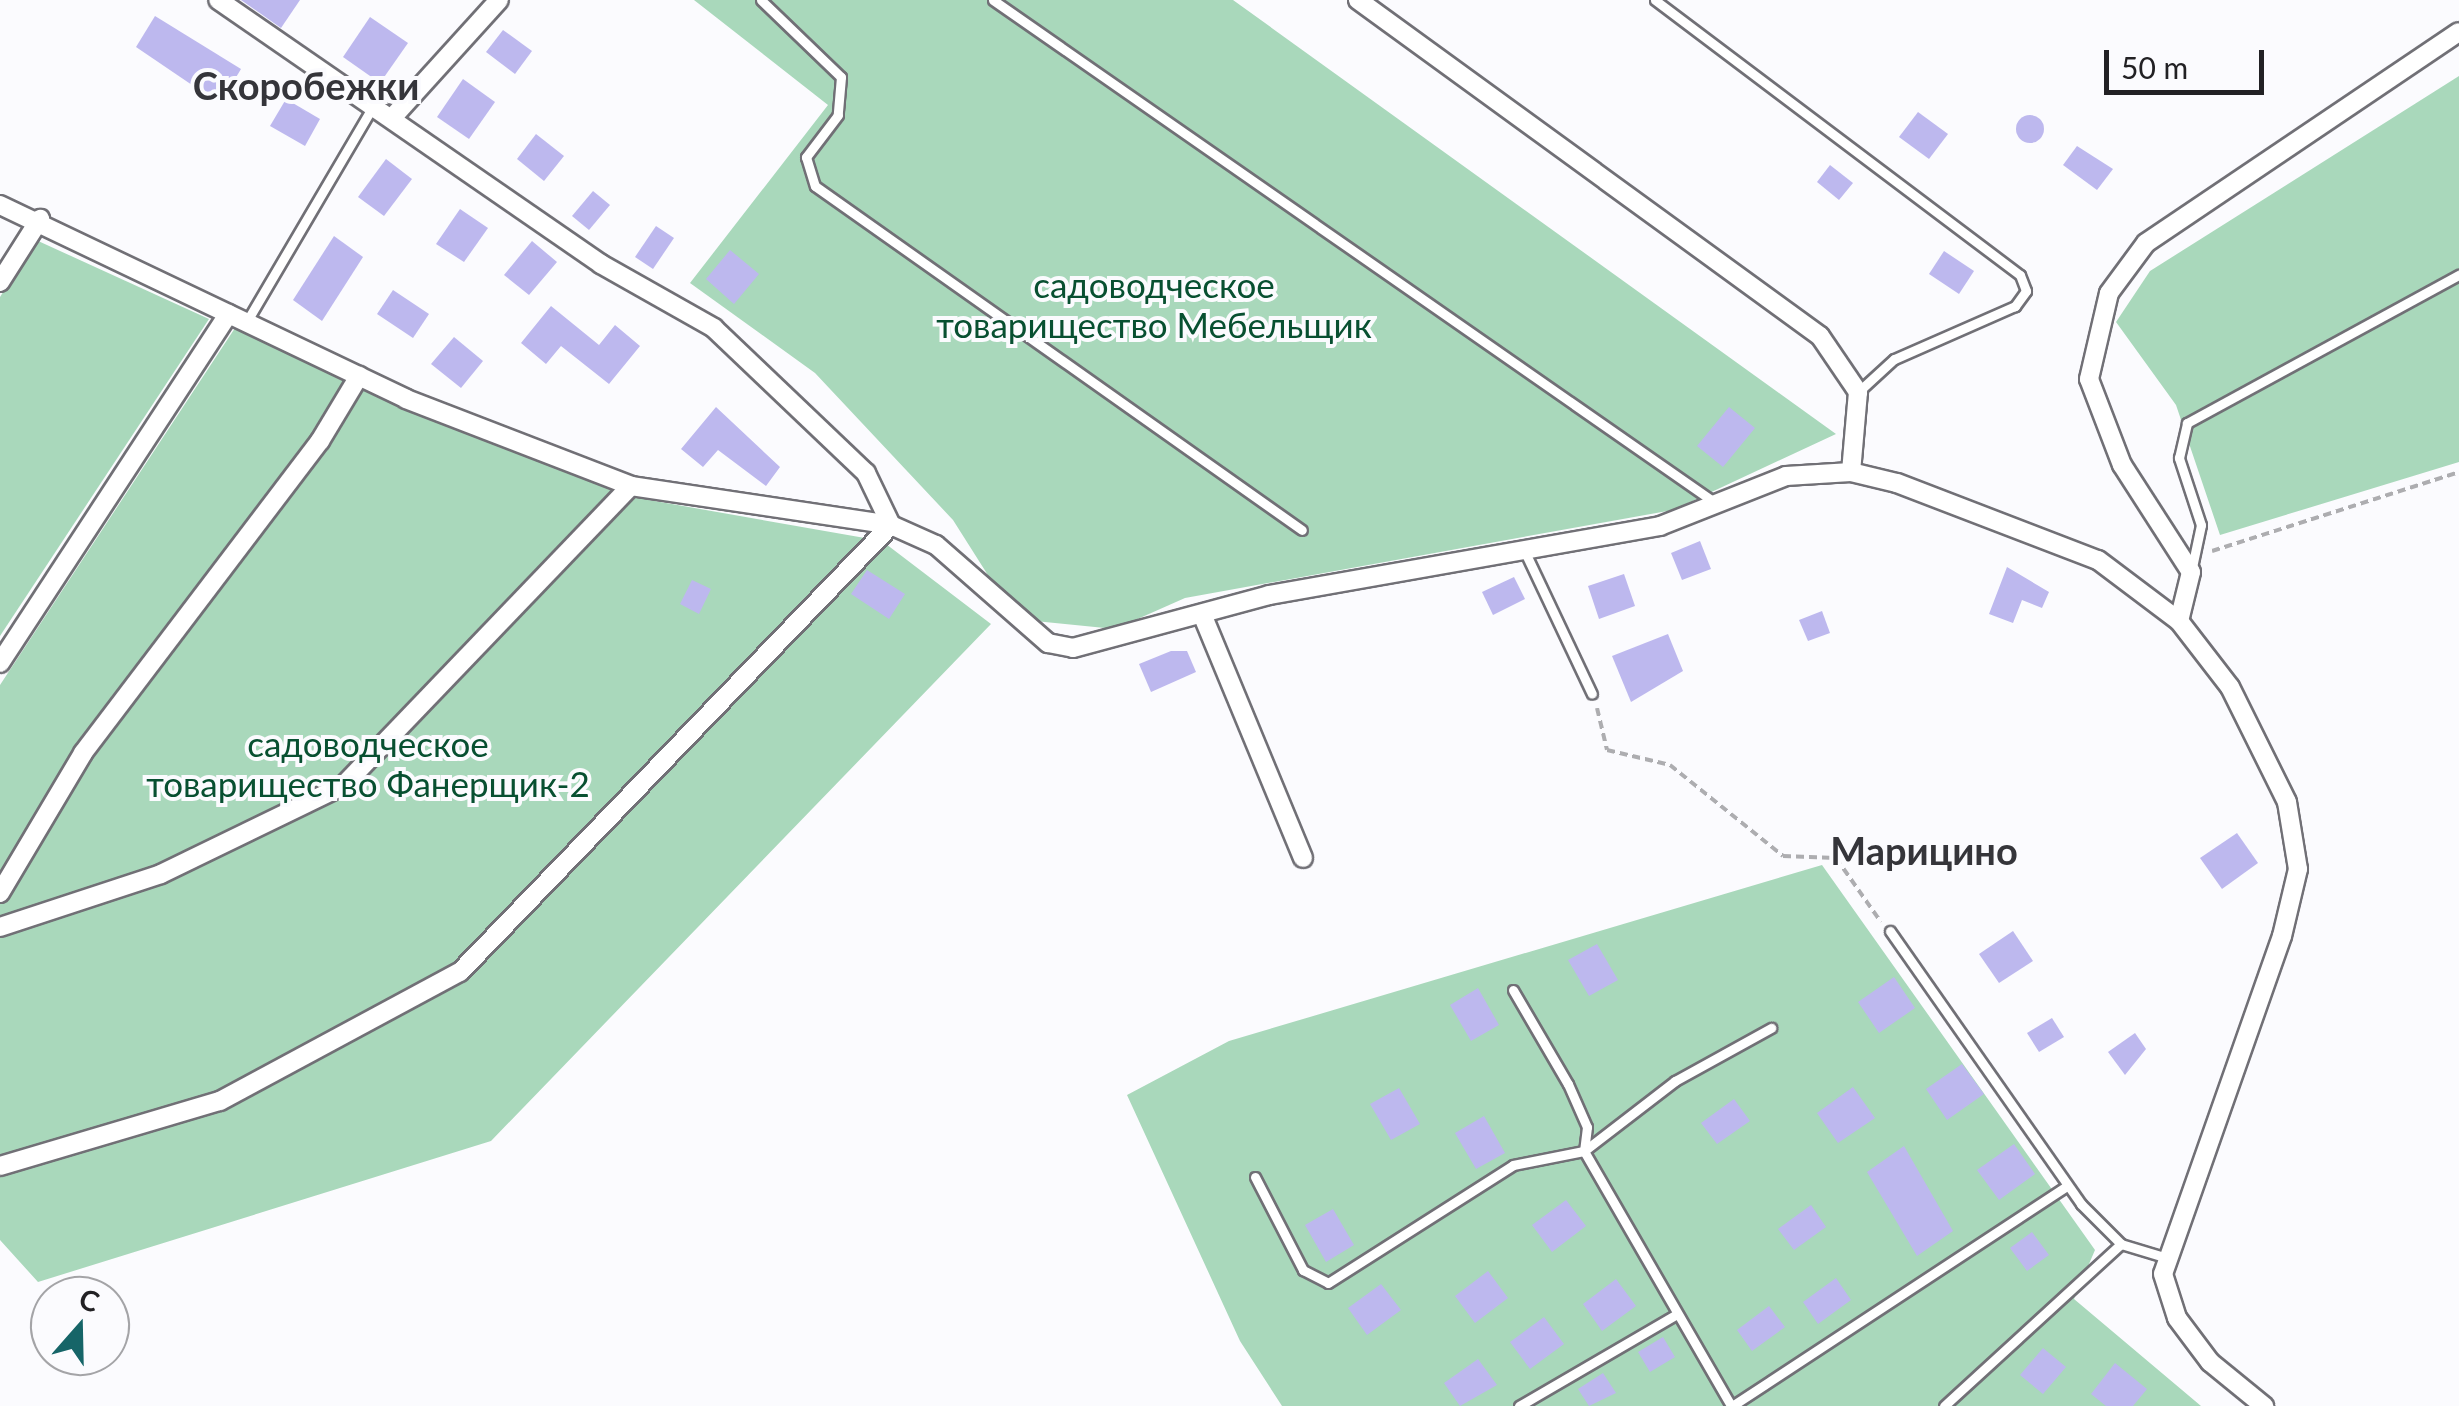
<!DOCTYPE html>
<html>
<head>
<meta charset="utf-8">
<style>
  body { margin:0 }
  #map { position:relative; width:2459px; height:1406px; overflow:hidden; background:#fbfbfe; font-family:Lato,sans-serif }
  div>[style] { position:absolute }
  .green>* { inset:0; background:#a9d8bb }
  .building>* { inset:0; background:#bdb8ee }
  .round { border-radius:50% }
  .path>* { height:4px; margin-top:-2px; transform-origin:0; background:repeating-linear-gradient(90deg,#adadb0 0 8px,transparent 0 13px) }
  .roads { filter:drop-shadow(2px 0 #717076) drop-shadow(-2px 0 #717076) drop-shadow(0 2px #717076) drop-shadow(0 -2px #717076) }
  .service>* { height:9px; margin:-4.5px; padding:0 4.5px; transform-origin:4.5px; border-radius:4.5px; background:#fff }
  .minor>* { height:18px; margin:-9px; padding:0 9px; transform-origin:9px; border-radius:9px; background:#fff }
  span { translate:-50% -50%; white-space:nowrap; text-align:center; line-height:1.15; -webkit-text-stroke:8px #fbfbfe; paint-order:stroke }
  .park-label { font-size:35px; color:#085031 }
  .neighbourhood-label { font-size:38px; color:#35353a; font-weight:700 }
  .north { position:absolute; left:30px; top:1276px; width:100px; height:100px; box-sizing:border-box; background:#fbfbfe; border:2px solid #a4a4a7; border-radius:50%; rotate:20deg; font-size:28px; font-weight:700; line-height:40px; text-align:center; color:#222124 }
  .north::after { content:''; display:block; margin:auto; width:35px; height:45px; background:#166568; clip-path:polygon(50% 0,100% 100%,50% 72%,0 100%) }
  .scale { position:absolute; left:2104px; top:50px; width:160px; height:45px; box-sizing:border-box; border:5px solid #222124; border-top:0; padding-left:12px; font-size:30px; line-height:35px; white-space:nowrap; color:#222124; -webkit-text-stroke:8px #fbfbfe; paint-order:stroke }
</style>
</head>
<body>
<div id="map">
  <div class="green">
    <div style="clip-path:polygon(694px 0,1233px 0,1836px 434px,1673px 510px,1185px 598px,1115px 629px,1035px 621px,998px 591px,953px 520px,815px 373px,690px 283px,828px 105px)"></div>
    <div style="clip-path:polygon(2459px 76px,2459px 462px,2220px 535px,2176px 405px,2116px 322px,2150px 271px)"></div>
    <div style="clip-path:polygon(36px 240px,209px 319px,0 636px,0 297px)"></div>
    <div style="clip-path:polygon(235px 328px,649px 500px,882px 541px,991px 624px,491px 1141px,38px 1282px,0 1240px,0 685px)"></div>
    <div style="clip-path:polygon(1822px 865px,2095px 1250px,2074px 1299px,2201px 1406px,1282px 1406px,1240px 1341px,1127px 1095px,1229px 1041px)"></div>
  </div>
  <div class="building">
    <div style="clip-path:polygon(241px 0,300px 0,281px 28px)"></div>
    <div style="clip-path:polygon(155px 16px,241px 69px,220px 104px,136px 47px)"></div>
    <div style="clip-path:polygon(370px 17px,408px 43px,380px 83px,343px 57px)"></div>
    <div style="clip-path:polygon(503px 30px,532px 51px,515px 74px,486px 52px)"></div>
    <div style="clip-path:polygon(463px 79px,495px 102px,469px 139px,437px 117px)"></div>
    <div style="clip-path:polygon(286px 99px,320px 119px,305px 146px,270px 126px)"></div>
    <div style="clip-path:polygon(1918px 112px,1948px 134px,1929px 159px,1899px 137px)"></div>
    <div class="round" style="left:2016px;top:115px;width:28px;height:28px"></div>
    <div style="clip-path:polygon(536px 134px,564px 156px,544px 181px,517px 159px)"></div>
    <div style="clip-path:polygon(2077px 146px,2113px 169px,2097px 190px,2063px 165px)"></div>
    <div style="clip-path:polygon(386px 159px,412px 179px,384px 216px,358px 197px)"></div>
    <div style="clip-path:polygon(1830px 165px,1853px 183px,1839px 200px,1817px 182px)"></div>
    <div style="clip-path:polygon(593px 191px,610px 205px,589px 230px,572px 216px)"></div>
    <div style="clip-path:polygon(460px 209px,488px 228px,464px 262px,436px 244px)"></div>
    <div style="clip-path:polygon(656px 226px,674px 238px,653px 269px,635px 257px)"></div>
    <div style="clip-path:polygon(334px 236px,363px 257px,322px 321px,293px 300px)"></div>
    <div style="clip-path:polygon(532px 241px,557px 262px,529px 295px,504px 275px)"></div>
    <div style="clip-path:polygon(730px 250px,759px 274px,734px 304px,706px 279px)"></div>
    <div style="clip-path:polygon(1944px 251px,1974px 271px,1959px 294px,1929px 274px)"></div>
    <div style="clip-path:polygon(393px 290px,429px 314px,413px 338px,377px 314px)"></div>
    <div style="clip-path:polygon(551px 306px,599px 345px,615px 325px,640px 346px,609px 384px,561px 346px,546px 364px,521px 343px)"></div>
    <div style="clip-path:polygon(454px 337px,483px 361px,461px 388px,431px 364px)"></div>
    <div style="clip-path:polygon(716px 407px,780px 467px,766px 486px,718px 450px,703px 467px,681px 449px)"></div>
    <div style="clip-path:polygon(1729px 407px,1755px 428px,1723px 467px,1697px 446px)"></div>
    <div style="clip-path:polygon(1700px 541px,1711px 569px,1682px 580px,1671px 553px)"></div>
    <div style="clip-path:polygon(2007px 567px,2049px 592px,2042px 608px,2022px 600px,2013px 623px,1989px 614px)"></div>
    <div style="clip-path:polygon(867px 570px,905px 594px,889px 619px,851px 594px)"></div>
    <div style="clip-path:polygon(1624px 574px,1635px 606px,1599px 619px,1588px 586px)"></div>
    <div style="clip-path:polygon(1514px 577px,1525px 599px,1493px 615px,1482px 592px)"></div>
    <div style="clip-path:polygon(692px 580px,711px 589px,699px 614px,680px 604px)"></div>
    <div style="clip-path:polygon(1822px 611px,1830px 633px,1808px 641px,1799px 620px)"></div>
    <div style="clip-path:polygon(1668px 634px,1683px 671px,1631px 702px,1612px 656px)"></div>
    <div style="clip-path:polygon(1171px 651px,1187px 651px,1196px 672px,1151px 692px,1139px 664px)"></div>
    <div style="clip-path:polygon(2237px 833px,2258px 863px,2222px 889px,2200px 858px)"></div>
    <div style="clip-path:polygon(2013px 931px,2033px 961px,1999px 983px,1979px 954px)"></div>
    <div style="clip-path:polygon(1597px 944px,1618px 980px,1589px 996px,1568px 960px)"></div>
    <div style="clip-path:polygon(1894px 977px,1915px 1008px,1879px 1033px,1858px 1002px)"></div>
    <div style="clip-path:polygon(1478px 988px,1499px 1025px,1471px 1041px,1450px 1005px)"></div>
    <div style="clip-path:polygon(2052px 1018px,2064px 1037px,2039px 1052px,2027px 1033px)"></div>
    <div style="clip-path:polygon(2135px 1033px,2146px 1049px,2125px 1075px,2108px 1052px)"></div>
    <div style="clip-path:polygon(1962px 1064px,1984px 1094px,1947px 1120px,1926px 1089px)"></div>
    <div style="clip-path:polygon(1853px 1087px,1875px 1118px,1838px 1143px,1817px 1113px)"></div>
    <div style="clip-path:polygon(1399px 1088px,1420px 1124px,1391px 1140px,1370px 1104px)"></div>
    <div style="clip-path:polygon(1734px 1099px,1750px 1121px,1717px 1144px,1701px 1123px)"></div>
    <div style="clip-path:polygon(1484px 1116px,1505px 1153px,1476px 1169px,1455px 1133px)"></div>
    <div style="clip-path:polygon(2014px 1144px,2035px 1174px,1999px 1200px,1977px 1170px)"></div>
    <div style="clip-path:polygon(1904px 1146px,1953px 1231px,1917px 1256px,1867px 1172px)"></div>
    <div style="clip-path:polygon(1566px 1200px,1586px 1226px,1552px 1252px,1532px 1225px)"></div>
    <div style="clip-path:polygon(1811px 1205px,1826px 1227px,1794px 1250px,1778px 1229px)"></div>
    <div style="clip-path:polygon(1333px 1209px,1354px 1245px,1326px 1262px,1305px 1225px)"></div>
    <div style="clip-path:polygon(2032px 1232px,2049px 1255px,2027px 1271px,2010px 1248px)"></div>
    <div style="clip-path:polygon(1488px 1271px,1508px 1298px,1475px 1323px,1455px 1296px)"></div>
    <div style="clip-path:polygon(1836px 1278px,1851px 1300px,1818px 1324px,1803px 1302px)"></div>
    <div style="clip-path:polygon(1616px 1279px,1636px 1306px,1602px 1331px,1583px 1304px)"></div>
    <div style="clip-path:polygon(1381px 1284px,1401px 1310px,1367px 1335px,1348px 1308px)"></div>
    <div style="clip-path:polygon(1769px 1306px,1785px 1327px,1752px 1351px,1737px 1330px)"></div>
    <div style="clip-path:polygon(1544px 1317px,1564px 1344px,1530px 1369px,1510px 1342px)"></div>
    <div style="clip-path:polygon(1663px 1337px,1675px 1357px,1650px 1372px,1638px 1352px)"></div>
    <div style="clip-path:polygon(2043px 1348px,2066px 1367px,2043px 1394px,2020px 1375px)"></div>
    <div style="clip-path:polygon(1478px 1359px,1497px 1385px,1460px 1406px,1444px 1383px)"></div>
    <div style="clip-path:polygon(2115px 1363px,2147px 1389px,2133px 1406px,2106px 1406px,2091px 1394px)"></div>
    <div style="clip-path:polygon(1603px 1373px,1616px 1393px,1589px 1406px,1578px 1389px)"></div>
  </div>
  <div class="path">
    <div style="left:2212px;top:551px;width:259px;rotate:-17.7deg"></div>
    <div style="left:1597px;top:708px;width:43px;rotate:76.6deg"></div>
    <div style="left:1607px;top:750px;width:65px;rotate:13.4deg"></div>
    <div style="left:1670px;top:765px;width:145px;rotate:38.8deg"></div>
    <div style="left:1783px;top:856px;width:53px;rotate:2.2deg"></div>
    <div style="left:1836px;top:858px;width:78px;rotate:54.9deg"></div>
  </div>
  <div class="roads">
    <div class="service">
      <div style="left:761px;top:0;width:111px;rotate:43.9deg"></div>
      <div style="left:841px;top:77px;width:38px;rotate:95deg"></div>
      <div style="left:838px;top:115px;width:53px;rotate:127.3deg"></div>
      <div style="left:806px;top:157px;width:30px;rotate:73deg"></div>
      <div style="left:815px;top:186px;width:596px;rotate:35.24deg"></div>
      <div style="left:993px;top:0;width:882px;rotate:34.84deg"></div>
      <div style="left:1655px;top:0;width:457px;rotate:37deg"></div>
      <div style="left:2020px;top:275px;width:17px;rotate:69deg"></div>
      <div style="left:2026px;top:291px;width:19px;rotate:126deg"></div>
      <div style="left:2015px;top:306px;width:132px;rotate:156.3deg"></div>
      <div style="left:1894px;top:359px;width:49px;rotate:137.5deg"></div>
      <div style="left:247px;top:321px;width:247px;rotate:-59.6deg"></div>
      <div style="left:1523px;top:548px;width:161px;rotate:64.7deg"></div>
      <div style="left:2191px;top:572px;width:48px;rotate:-78deg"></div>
      <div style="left:2201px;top:525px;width:71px;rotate:-108.2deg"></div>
      <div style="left:2179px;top:458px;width:36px;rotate:-77deg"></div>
      <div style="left:2187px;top:423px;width:310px;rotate:-28.6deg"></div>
      <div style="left:1890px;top:931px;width:333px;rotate:55deg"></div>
      <div style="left:2081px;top:1204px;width:57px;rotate:45deg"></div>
      <div style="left:2121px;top:1244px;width:45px;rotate:16.8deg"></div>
      <div style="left:1513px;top:990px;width:109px;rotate:59.7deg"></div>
      <div style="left:1568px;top:1084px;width:47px;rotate:66.2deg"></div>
      <div style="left:1587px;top:1127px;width:24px;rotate:97deg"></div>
      <div style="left:1584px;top:1151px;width:294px;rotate:60deg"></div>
      <div style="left:1255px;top:1177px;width:105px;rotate:62.7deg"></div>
      <div style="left:1303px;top:1270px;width:28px;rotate:27deg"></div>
      <div style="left:1328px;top:1283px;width:219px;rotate:-32.5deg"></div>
      <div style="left:1513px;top:1165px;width:72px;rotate:-11.2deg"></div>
      <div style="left:1584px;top:1151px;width:115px;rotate:-37.6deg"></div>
      <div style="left:1675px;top:1081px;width:110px;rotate:-28.9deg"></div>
      <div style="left:1519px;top:1406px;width:183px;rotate:-30.2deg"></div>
      <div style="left:1732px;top:1406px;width:401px;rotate:-33.3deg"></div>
      <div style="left:1944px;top:1406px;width:240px;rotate:-42.5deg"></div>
    </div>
    <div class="minor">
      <div style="left:1358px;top:0;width:571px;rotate:36.03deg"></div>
      <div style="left:1820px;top:336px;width:68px;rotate:55.8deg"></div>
      <div style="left:1858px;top:392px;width:80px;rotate:95deg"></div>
      <div style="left:392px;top:118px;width:159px;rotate:-47.8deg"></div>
      <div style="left:0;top:205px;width:450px;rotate:25.5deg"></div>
      <div style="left:406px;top:399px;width:241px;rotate:21.1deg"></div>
      <div style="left:631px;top:486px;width:263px;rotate:8.5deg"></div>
      <div style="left:891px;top:525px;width:49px;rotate:24deg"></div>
      <div style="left:936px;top:545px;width:149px;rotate:41.2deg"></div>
      <div style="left:1048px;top:643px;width:25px;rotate:11deg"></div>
      <div style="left:1073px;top:648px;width:203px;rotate:-15.1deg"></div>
      <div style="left:1269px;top:595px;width:397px;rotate:-10deg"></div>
      <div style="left:1660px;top:526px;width:136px;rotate:-21.6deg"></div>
      <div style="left:1786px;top:476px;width:65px;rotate:-3.5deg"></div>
      <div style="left:1851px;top:472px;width:47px;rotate:13.4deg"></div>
      <div style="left:1897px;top:483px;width:215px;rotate:21deg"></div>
      <div style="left:2098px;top:560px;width:101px;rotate:37deg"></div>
      <div style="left:2179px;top:621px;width:83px;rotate:52.3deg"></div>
      <div style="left:2230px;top:687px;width:128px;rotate:63.6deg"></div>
      <div style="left:2287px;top:802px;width:68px;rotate:80.7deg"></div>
      <div style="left:2298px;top:869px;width:69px;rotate:103.4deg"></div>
      <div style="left:2282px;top:936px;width:358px;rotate:109.4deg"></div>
      <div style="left:2163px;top:1274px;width:46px;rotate:72.3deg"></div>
      <div style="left:2177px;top:1318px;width:55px;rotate:53.1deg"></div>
      <div style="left:2210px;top:1362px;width:70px;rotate:39.2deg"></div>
      <div style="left:0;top:282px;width:75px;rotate:-57.6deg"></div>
      <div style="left:1202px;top:614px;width:264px;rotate:67.5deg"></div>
      <div style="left:2179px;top:621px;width:50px;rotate:-76.2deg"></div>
      <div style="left:2191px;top:572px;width:127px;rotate:-122.8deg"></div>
      <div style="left:2122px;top:465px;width:92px;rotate:-111deg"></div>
      <div style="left:2089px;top:379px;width:88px;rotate:-76.9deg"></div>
      <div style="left:2109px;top:293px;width:62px;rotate:-53.5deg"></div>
      <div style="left:2146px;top:243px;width:377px;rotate:-34deg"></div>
      <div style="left:0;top:663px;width:417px;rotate:-56.8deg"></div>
      <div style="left:0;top:893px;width:163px;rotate:-59.3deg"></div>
      <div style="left:83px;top:753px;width:392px;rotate:-52.8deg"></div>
      <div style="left:320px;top:441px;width:76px;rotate:-59deg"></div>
      <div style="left:0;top:927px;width:169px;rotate:-18.2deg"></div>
      <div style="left:161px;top:874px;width:203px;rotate:-25.9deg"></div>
      <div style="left:344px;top:785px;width:414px;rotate:-46.2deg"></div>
      <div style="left:0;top:1166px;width:229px;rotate:-16.5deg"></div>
      <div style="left:220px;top:1101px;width:272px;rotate:-28.3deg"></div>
      <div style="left:460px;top:972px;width:621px;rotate:-46.04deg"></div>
      <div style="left:891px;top:525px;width:58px;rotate:-115.7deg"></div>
      <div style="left:866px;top:473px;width:210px;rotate:-136.4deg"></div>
      <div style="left:714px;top:328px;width:130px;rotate:-150.5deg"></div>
      <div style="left:601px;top:264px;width:465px;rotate:-145.4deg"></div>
    </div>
  </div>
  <div class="park-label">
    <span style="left:1154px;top:304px">садоводческое<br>товарищество Мебельщик</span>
    <span style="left:368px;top:763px">садоводческое<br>товарищество Фанерщик-2</span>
  </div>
  <div class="neighbourhood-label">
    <span style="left:306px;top:86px">Скоробежки</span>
    <span style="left:1924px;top:851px">Марицино</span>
  </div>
  <div class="north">С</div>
  <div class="scale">50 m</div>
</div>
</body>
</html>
